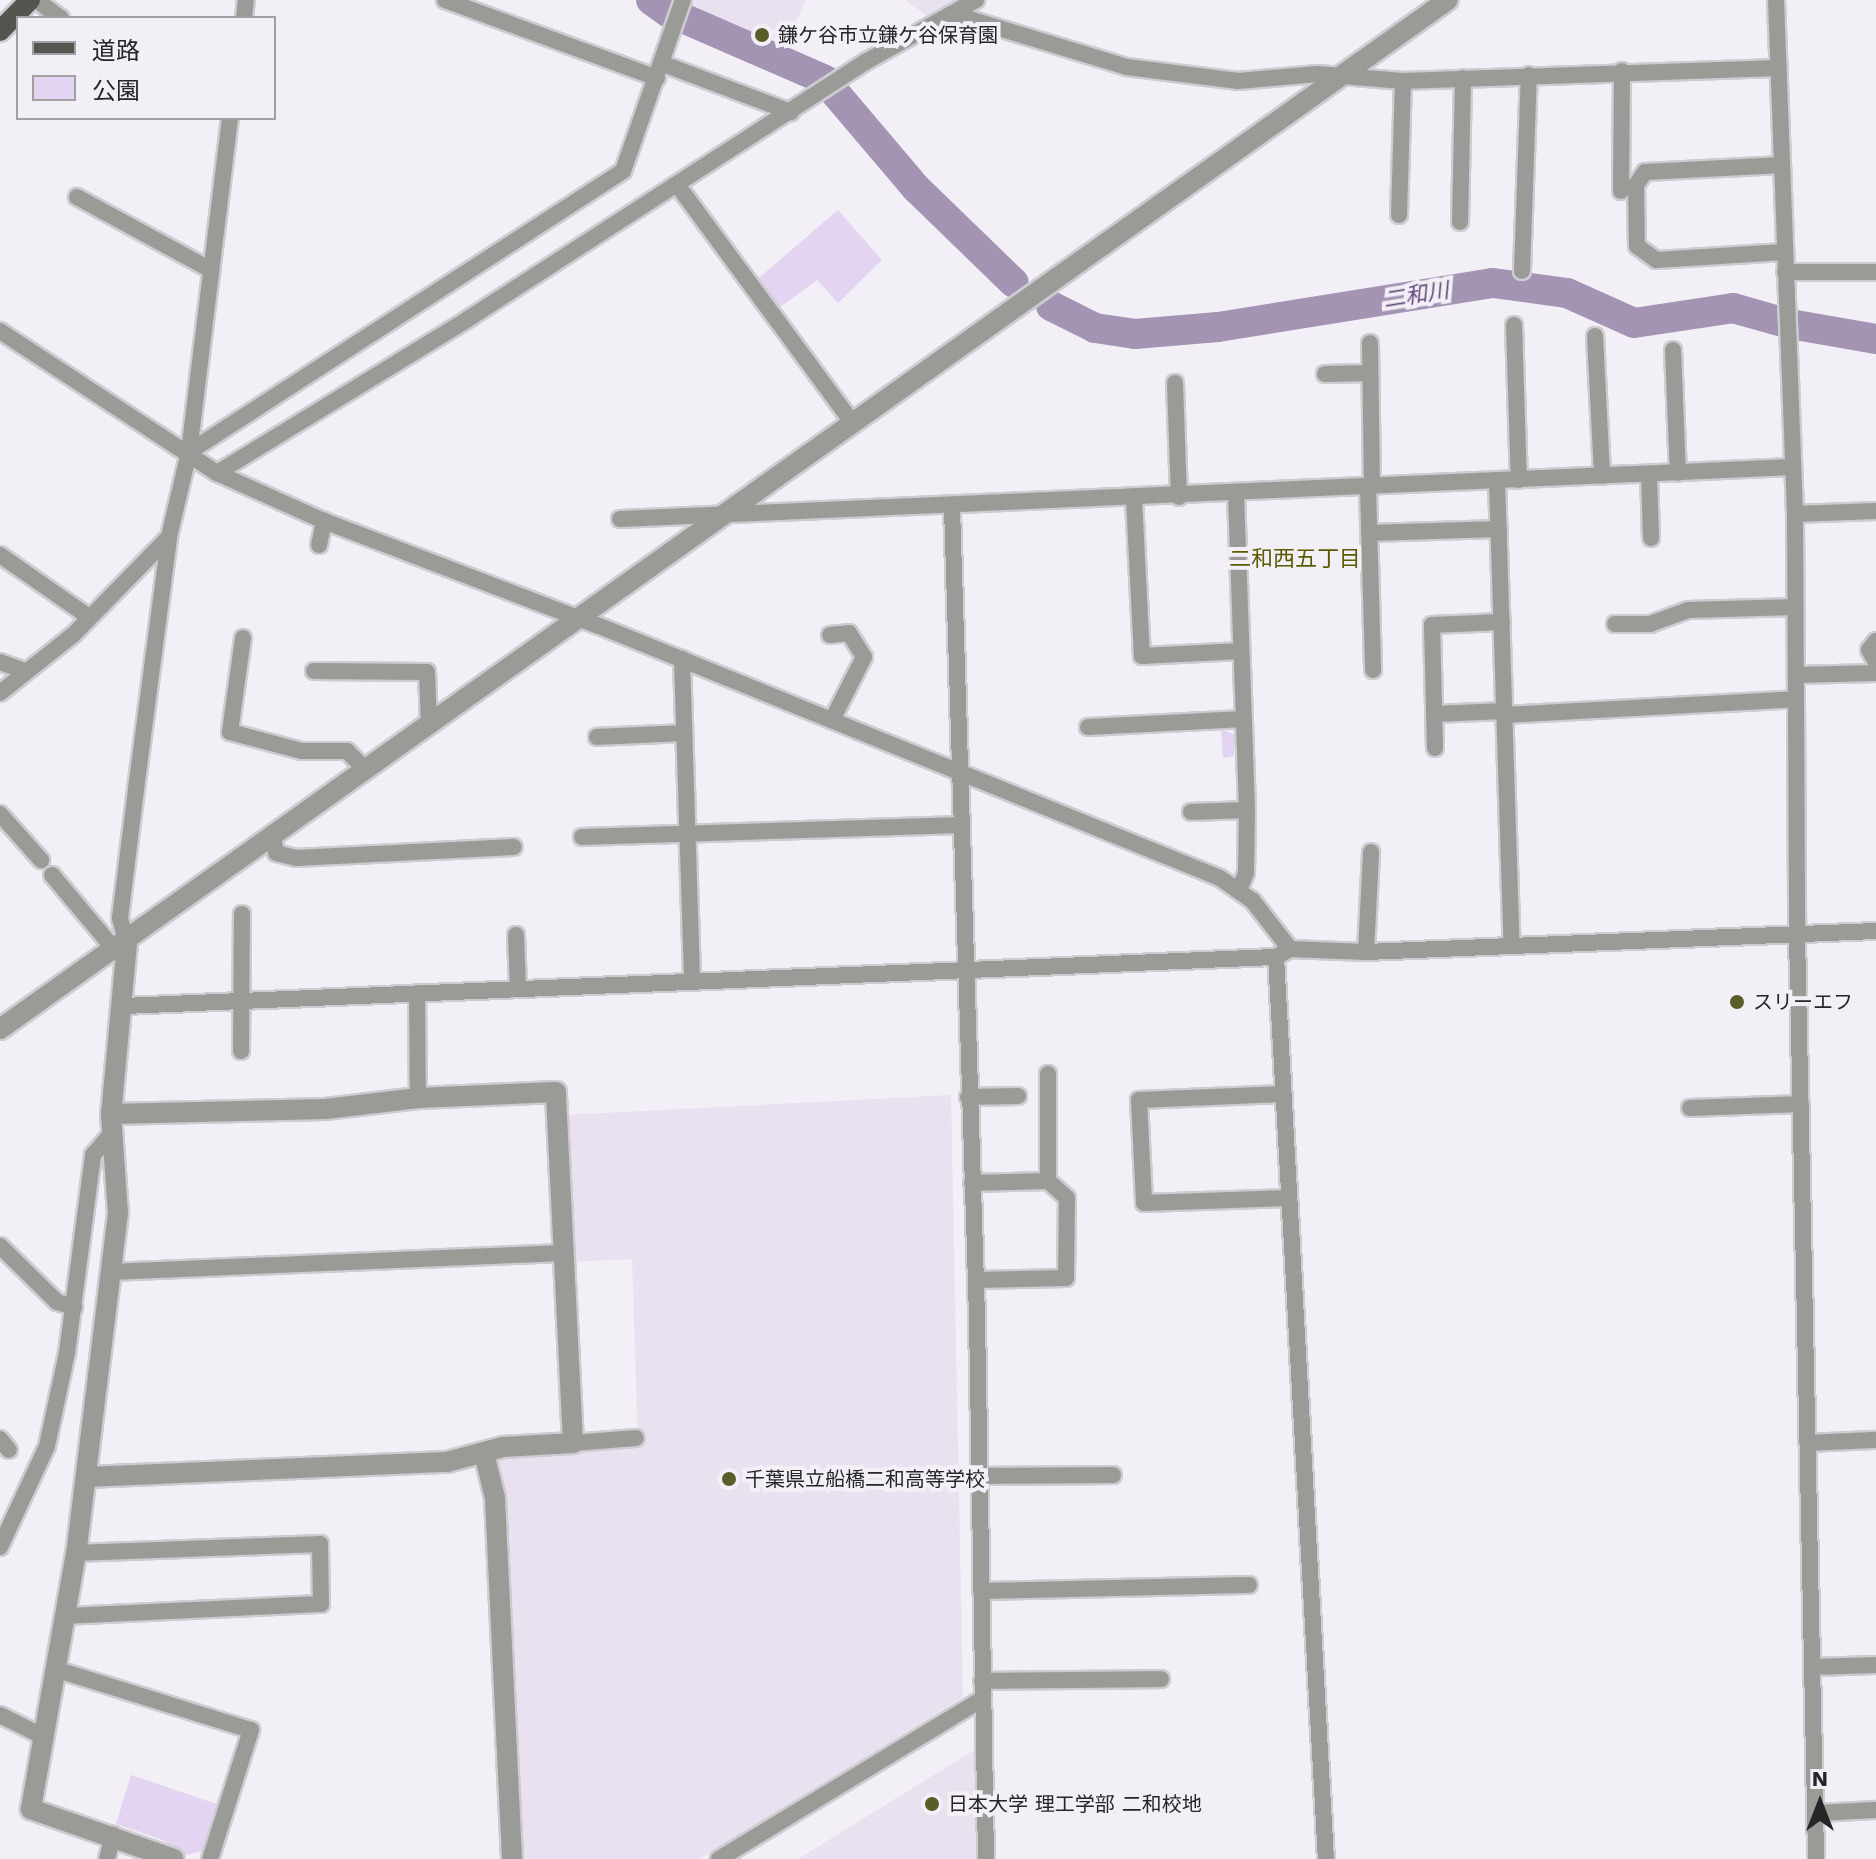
<!DOCTYPE html>
<html>
<head>
<meta charset="utf-8">
<style>
  body { margin:0 }
  #map { position:relative; width:1876px; height:1859px; overflow:hidden; background:#f3eff7; font-family:"Work Sans","Noto Sans JP",sans-serif }
  div>[style] { position:absolute }
  .built>* { inset:0; background:#e9e1f0 }
  .green>* { inset:0; background:#e3d4f1 }
  .river>* { height:30px; margin:-15px; padding:0 15px; transform-origin:15px; border-radius:15px; background:#a494b3 }
  .roads { filter:drop-shadow(2px 0 #cecbd2) drop-shadow(-2px 0 #cecbd2) drop-shadow(0 2px #cecbd2) drop-shadow(0 -2px #cecbd2) }
  .minor>* { height:16px; margin:-8px; padding:0 8px; transform-origin:8px; border-radius:8px; background:#9a9b97 }
  .tertiary>* { height:20px; margin:-10px; padding:0 10px; transform-origin:10px; border-radius:10px; background:#9a9b97 }
  .primary>* { height:20px; margin:-10px; padding:0 10px; transform-origin:10px; border-radius:10px; background:#54554f }
  .dots>* { width:22px; height:22px; translate:-50% -50%; box-sizing:border-box; border:4px solid #f3eff7; border-radius:50% }
  span { translate:-50% -50%; white-space:nowrap; text-align:center; line-height:1.15; -webkit-text-stroke:8px #f3eff7; paint-order:stroke }
  .poi-label { font-size:20px; color:#272528 }
  .left { translate:0 -50%; text-align:left }
  .water-label { font-size:22px; color:#624977; font-style:italic }
  .neighbourhood-label { font-size:22px; color:#5b5a00 }
  .legend { position:absolute; left:16px; top:16px; width:260px; height:104px; box-sizing:border-box; background:#f3eff7; border:2px solid #a19ea4; margin:0; padding:10px 14px; list-style:none; font-size:24px; color:#272528 }
  .legend li { display:flex; align-items:center; gap:16px; height:40px }
  .legend b { width:40px; border:2px solid #a19ea4 }
  .north { position:absolute; left:1780px; top:1763px; width:80px; height:80px; -webkit-text-stroke:6px #f3eff7; paint-order:stroke; rotate:0deg; font-size:22px; font-weight:700; line-height:32px; text-align:center; color:#272528 }
  .north::after { content:''; display:block; margin:auto; width:28px; height:36px; background:#272528; clip-path:polygon(50% 0,100% 100%,50% 72%,0 100%) }
</style>
</head>
<body>
<div id="map">
  <div class="built">
    <div style="clip-path:polygon(690px 0,806px 0,781px 56px,685px 13px)"></div>
    <div style="clip-path:polygon(905px 0,971px 0,932px 19px)"></div>
    <div style="clip-path:polygon(951px 1095px,963px 1697px,700px 1859px,521px 1859px,497px 1464px,502px 1456px,638px 1447px,632px 1259px,569px 1262px,564px 1115px)"></div>
    <div style="clip-path:polygon(976px 1749px,979px 1859px,798px 1859px)"></div>
  </div>
  <div class="green">
    <div style="clip-path:polygon(838px 210px,882px 260px,838px 303px,817px 280px,776px 310px,754px 282px)"></div>
    <div style="clip-path:polygon(1221px 729px,1234px 734px,1234px 756px,1223px 758px)"></div>
    <div style="clip-path:polygon(131px 1775px,217px 1804px,202px 1851px,187px 1855px,160px 1839px,116px 1824px)"></div>
  </div>
  <div class="river">
    <div style="left:651px;top:0;width:22px;rotate:36deg"></div>
    <div style="left:685px;top:19px;width:153px;rotate:23.5deg"></div>
    <div style="left:832px;top:89px;width:130px;rotate:49.7deg"></div>
    <div style="left:916px;top:188px;width:136px;rotate:44.1deg"></div>
    <div style="left:1051px;top:306px;width:49px;rotate:26.6deg"></div>
    <div style="left:1095px;top:328px;width:40px;rotate:8.5deg"></div>
    <div style="left:1135px;top:334px;width:83px;rotate:-4.8deg"></div>
    <div style="left:1218px;top:327px;width:278px;rotate:-9.1deg"></div>
    <div style="left:1493px;top:283px;width:75px;rotate:7.7deg"></div>
    <div style="left:1567px;top:293px;width:73px;rotate:24.1deg"></div>
    <div style="left:1634px;top:323px;width:100px;rotate:-8.6deg"></div>
    <div style="left:1733px;top:308px;width:48px;rotate:15.8deg"></div>
    <div style="left:1790px;top:324px;width:87px;rotate:9.9deg"></div>
  </div>
  <div class="roads">
    <div class="minor">
      <div style="left:36px;top:0;width:31px;rotate:36deg"></div>
      <div style="left:445px;top:0;width:226px;rotate:20.2deg"></div>
      <div style="left:1776px;top:0;width:514px;rotate:87.88deg"></div>
      <div style="left:1795px;top:514px;width:420px;rotate:89.7deg"></div>
      <div style="left:1797px;top:934px;width:925px;rotate:88.82deg"></div>
      <div style="left:956px;top:15px;width:179px;rotate:16.9deg"></div>
      <div style="left:1127px;top:67px;width:112px;rotate:7.2deg"></div>
      <div style="left:1238px;top:81px;width:80px;rotate:-5deg"></div>
      <div style="left:1318px;top:74px;width:85px;rotate:4.7deg"></div>
      <div style="left:1403px;top:81px;width:374px;rotate:-2deg"></div>
      <div style="left:244px;top:18px;width:18px;rotate:-84deg"></div>
      <div style="left:661px;top:63px;width:139px;rotate:20.7deg"></div>
      <div style="left:1782px;top:165px;width:137px;rotate:177.1deg"></div>
      <div style="left:1645px;top:172px;width:16px;rotate:125deg"></div>
      <div style="left:1636px;top:185px;width:61px;rotate:89.1deg"></div>
      <div style="left:1637px;top:246px;width:24px;rotate:36deg"></div>
      <div style="left:1656px;top:260px;width:128px;rotate:-3.6deg"></div>
      <div style="left:678px;top:186px;width:295px;rotate:53.6deg"></div>
      <div style="left:1621px;top:191px;width:120px;rotate:-89.5deg"></div>
      <div style="left:77px;top:197px;width:153px;rotate:28.6deg"></div>
      <div style="left:1399px;top:215px;width:134px;rotate:-88.3deg"></div>
      <div style="left:1460px;top:222px;width:144px;rotate:-88.8deg"></div>
      <div style="left:1522px;top:271px;width:196px;rotate:-88deg"></div>
      <div style="left:1785px;top:272px;width:91px"></div>
      <div style="left:1514px;top:325px;width:155px;rotate:88.2deg"></div>
      <div style="left:0;top:331px;width:259px;rotate:33.2deg"></div>
      <div style="left:217px;top:473px;width:117px;rotate:24.2deg"></div>
      <div style="left:324px;top:521px;width:292px;rotate:20.9deg"></div>
      <div style="left:597px;top:625px;width:672px;rotate:22.1deg"></div>
      <div style="left:1220px;top:878px;width:39px;rotate:35deg"></div>
      <div style="left:1252px;top:900px;width:62px;rotate:52.2deg"></div>
      <div style="left:1290px;top:949px;width:76px;rotate:2.3deg"></div>
      <div style="left:1366px;top:952px;width:510px;rotate:-2.36deg"></div>
      <div style="left:1595px;top:336px;width:140px;rotate:87.1deg"></div>
      <div style="left:1370px;top:343px;width:144px;rotate:89.2deg"></div>
      <div style="left:1673px;top:350px;width:123px;rotate:87.7deg"></div>
      <div style="left:1325px;top:374px;width:45px;rotate:-1.3deg"></div>
      <div style="left:1175px;top:383px;width:114px;rotate:88deg"></div>
      <div style="left:189px;top:452px;width:517px;rotate:-32.92deg"></div>
      <div style="left:623px;top:171px;width:181px;rotate:-70.7deg"></div>
      <div style="left:217px;top:473px;width:294px;rotate:-31.5deg"></div>
      <div style="left:468px;top:319px;width:475px;rotate:-32.9deg"></div>
      <div style="left:867px;top:61px;width:125px;rotate:-29.2deg"></div>
      <div style="left:1649px;top:474px;width:64px;rotate:88.2deg"></div>
      <div style="left:1497px;top:481px;width:465px;rotate:88.2deg"></div>
      <div style="left:1368px;top:488px;width:182px;rotate:88.4deg"></div>
      <div style="left:1236px;top:494px;width:316px;rotate:88deg"></div>
      <div style="left:1247px;top:810px;width:63px;rotate:90.9deg"></div>
      <div style="left:1246px;top:873px;width:18px;rotate:112deg"></div>
      <div style="left:1134px;top:499px;width:157px;rotate:87.1deg"></div>
      <div style="left:1142px;top:656px;width:99px;rotate:-2.9deg"></div>
      <div style="left:952px;top:507px;width:810px;rotate:88.23deg"></div>
      <div style="left:977px;top:1317px;width:542px;rotate:89.05deg"></div>
      <div style="left:1795px;top:514px;width:81px;rotate:-2.1deg"></div>
      <div style="left:620px;top:519px;width:1172px;rotate:-2.54deg"></div>
      <div style="left:1369px;top:533px;width:130px;rotate:-1.8deg"></div>
      <div style="left:319px;top:545px;width:25px;rotate:-78deg"></div>
      <div style="left:0;top:555px;width:108px;rotate:34.9deg"></div>
      <div style="left:1615px;top:624px;width:35px"></div>
      <div style="left:1650px;top:624px;width:40px;rotate:-20.2deg"></div>
      <div style="left:1688px;top:610px;width:107px;rotate:-1.6deg"></div>
      <div style="left:830px;top:635px;width:19px;rotate:-6deg"></div>
      <div style="left:849px;top:633px;width:28px;rotate:58deg"></div>
      <div style="left:864px;top:657px;width:71px;rotate:116.9deg"></div>
      <div style="left:243px;top:638px;width:95px;rotate:97.9deg"></div>
      <div style="left:230px;top:732px;width:74px;rotate:14.8deg"></div>
      <div style="left:302px;top:751px;width:45px"></div>
      <div style="left:347px;top:751px;width:27px;rotate:45deg"></div>
      <div style="left:1876px;top:641px;width:11px;rotate:128deg"></div>
      <div style="left:1869px;top:650px;width:14px;rotate:60deg"></div>
      <div style="left:682px;top:659px;width:321px;rotate:88.2deg"></div>
      <div style="left:0;top:662px;width:27px;rotate:20deg"></div>
      <div style="left:314px;top:671px;width:113px;rotate:0.5deg"></div>
      <div style="left:427px;top:672px;width:53px;rotate:87.8deg"></div>
      <div style="left:1796px;top:675px;width:80px;rotate:-1.4deg"></div>
      <div style="left:0;top:693px;width:93px;rotate:-38.5deg"></div>
      <div style="left:73px;top:635px;width:137px;rotate:-45.6deg"></div>
      <div style="left:1434px;top:714px;width:70px;rotate:-2.5deg"></div>
      <div style="left:1504px;top:715px;width:292px;rotate:-3.1deg"></div>
      <div style="left:1088px;top:727px;width:156px;rotate:-2.9deg"></div>
      <div style="left:597px;top:737px;width:87px;rotate:-2.6deg"></div>
      <div style="left:1435px;top:748px;width:123px;rotate:-91.4deg"></div>
      <div style="left:1432px;top:625px;width:70px;rotate:-2.5deg"></div>
      <div style="left:1191px;top:812px;width:56px;rotate:-2deg"></div>
      <div style="left:0;top:814px;width:62px;rotate:48.3deg"></div>
      <div style="left:273px;top:837px;width:16px;rotate:79deg"></div>
      <div style="left:276px;top:853px;width:21px;rotate:14deg"></div>
      <div style="left:296px;top:858px;width:218px;rotate:-2.9deg"></div>
      <div style="left:582px;top:837px;width:379px;rotate:-1.8deg"></div>
      <div style="left:52px;top:875px;width:98px;rotate:50deg"></div>
      <div style="left:516px;top:935px;width:53px;rotate:87.8deg"></div>
      <div style="left:127px;top:943px;width:26px;rotate:-106deg"></div>
      <div style="left:120px;top:918px;width:130px;rotate:-82.9deg"></div>
      <div style="left:136px;top:789px;width:254px;rotate:-82.5deg"></div>
      <div style="left:169px;top:537px;width:87px;rotate:-76.8deg"></div>
      <div style="left:189px;top:452px;width:337px;rotate:-83deg"></div>
      <div style="left:1366px;top:952px;width:100px;rotate:-87.1deg"></div>
      <div style="left:1276px;top:957px;width:903px;rotate:86.83deg"></div>
      <div style="left:417px;top:993px;width:105px;rotate:89.5deg"></div>
      <div style="left:124px;top:1006px;width:1153px;rotate:-2.44deg"></div>
      <div style="left:1276px;top:957px;width:16px;rotate:-30deg"></div>
      <div style="left:241px;top:1051px;width:137px;rotate:-89.6deg"></div>
      <div style="left:1283px;top:1094px;width:144px;rotate:177.6deg"></div>
      <div style="left:1139px;top:1100px;width:103px;rotate:87.2deg"></div>
      <div style="left:1144px;top:1203px;width:145px;rotate:-2deg"></div>
      <div style="left:968px;top:1097px;width:50px;rotate:-1.1deg"></div>
      <div style="left:1690px;top:1108px;width:111px;rotate:-2.1deg"></div>
      <div style="left:972px;top:1183px;width:76px;rotate:-1.5deg"></div>
      <div style="left:0;top:1246px;width:80px;rotate:44.5deg"></div>
      <div style="left:57px;top:1302px;width:18px;rotate:16deg"></div>
      <div style="left:112px;top:1272px;width:449px;rotate:-2.4deg"></div>
      <div style="left:976px;top:1280px;width:90px;rotate:-1.3deg"></div>
      <div style="left:1066px;top:1278px;width:80px;rotate:-89.3deg"></div>
      <div style="left:1067px;top:1198px;width:25px;rotate:-138deg"></div>
      <div style="left:1048px;top:1181px;width:107px;rotate:-90deg"></div>
      <div style="left:0;top:1439px;width:14px;rotate:51deg"></div>
      <div style="left:573px;top:1443px;width:63px;rotate:-4.5deg"></div>
      <div style="left:1809px;top:1443px;width:67px;rotate:-2.6deg"></div>
      <div style="left:979px;top:1476px;width:134px;rotate:-0.4deg"></div>
      <div style="left:0;top:1547px;width:111px;rotate:-65deg"></div>
      <div style="left:47px;top:1446px;width:95px;rotate:-77.9deg"></div>
      <div style="left:67px;top:1353px;width:200px;rotate:-82.5deg"></div>
      <div style="left:93px;top:1155px;width:28px;rotate:-49deg"></div>
      <div style="left:981px;top:1591px;width:268px;rotate:-1.3deg"></div>
      <div style="left:66px;top:1616px;width:255px;rotate:-2.7deg"></div>
      <div style="left:321px;top:1604px;width:60px;rotate:-91deg"></div>
      <div style="left:320px;top:1544px;width:244px;rotate:177.9deg"></div>
      <div style="left:1813px;top:1667px;width:63px;rotate:-1.8deg"></div>
      <div style="left:58px;top:1670px;width:202px;rotate:17.3deg"></div>
      <div style="left:251px;top:1730px;width:135px;rotate:107.6deg"></div>
      <div style="left:982px;top:1681px;width:179px;rotate:-0.6deg"></div>
      <div style="left:0;top:1715px;width:49px;rotate:26.6deg"></div>
      <div style="left:1816px;top:1813px;width:60px;rotate:-2.9deg"></div>
      <div style="left:107px;top:1859px;width:25px;rotate:-76deg"></div>
      <div style="left:719px;top:1859px;width:308px;rotate:-31.3deg"></div>
    </div>
    <div class="tertiary">
      <div style="left:127px;top:943px;width:172px;rotate:95.3deg"></div>
      <div style="left:111px;top:1114px;width:99px;rotate:86deg"></div>
      <div style="left:118px;top:1213px;width:343px;rotate:97deg"></div>
      <div style="left:76px;top:1553px;width:260px;rotate:100deg"></div>
      <div style="left:31px;top:1809px;width:151px;rotate:19.3deg"></div>
      <div style="left:0;top:1029px;width:1776px;rotate:-35.4deg"></div>
      <div style="left:484px;top:1453px;width:46px;rotate:76.3deg"></div>
      <div style="left:495px;top:1498px;width:361px;rotate:87.3deg"></div>
      <div style="left:86px;top:1477px;width:361px;rotate:-2.4deg"></div>
      <div style="left:447px;top:1462px;width:58px;rotate:-15deg"></div>
      <div style="left:503px;top:1447px;width:70px;rotate:-3.3deg"></div>
      <div style="left:573px;top:1443px;width:351px;rotate:-92.8deg"></div>
      <div style="left:556px;top:1092px;width:138px;rotate:177.5deg"></div>
      <div style="left:418px;top:1098px;width:93px;rotate:173.2deg"></div>
      <div style="left:326px;top:1109px;width:215px;rotate:178.7deg"></div>
    </div>
    <div class="primary">
      <div style="left:0;top:31px;width:43px;rotate:-45.9deg"></div>
    </div>
  </div>
  <div class="dots">
    <div style="left:762px;top:35px;background:#5c5c2a"></div>
    <div style="left:1737px;top:1002px;background:#5c5c2a"></div>
    <div style="left:729px;top:1479px;background:#5c5c2a"></div>
    <div style="left:932px;top:1804px;background:#5c5c2a"></div>
  </div>
  <div class="poi-label">
    <span class="left" style="left:778px;top:35px">鎌ケ谷市立鎌ケ谷保育園</span>
    <span class="left" style="left:1753px;top:1002px">スリーエフ</span>
    <span class="left" style="left:745px;top:1479px">千葉県立船橋二和高等学校</span>
    <span class="left" style="left:948px;top:1804px">日本大学 理工学部 二和校地</span>
  </div>
  <div class="water-label">
    <span style="left:1416px;top:295px;rotate:-9deg">二和川</span>
  </div>
  <div class="neighbourhood-label">
    <span style="left:1295px;top:559px">二和西五丁目</span>
  </div>
  <ul class="legend">
  <li><b style="height:10px;background:#54554f"></b>道路</li>
  <li><b style="height:22px;background:#e3d4f1"></b>公園</li>
  </ul>
  <div class="north">N</div>
</div>
</body>
</html>
